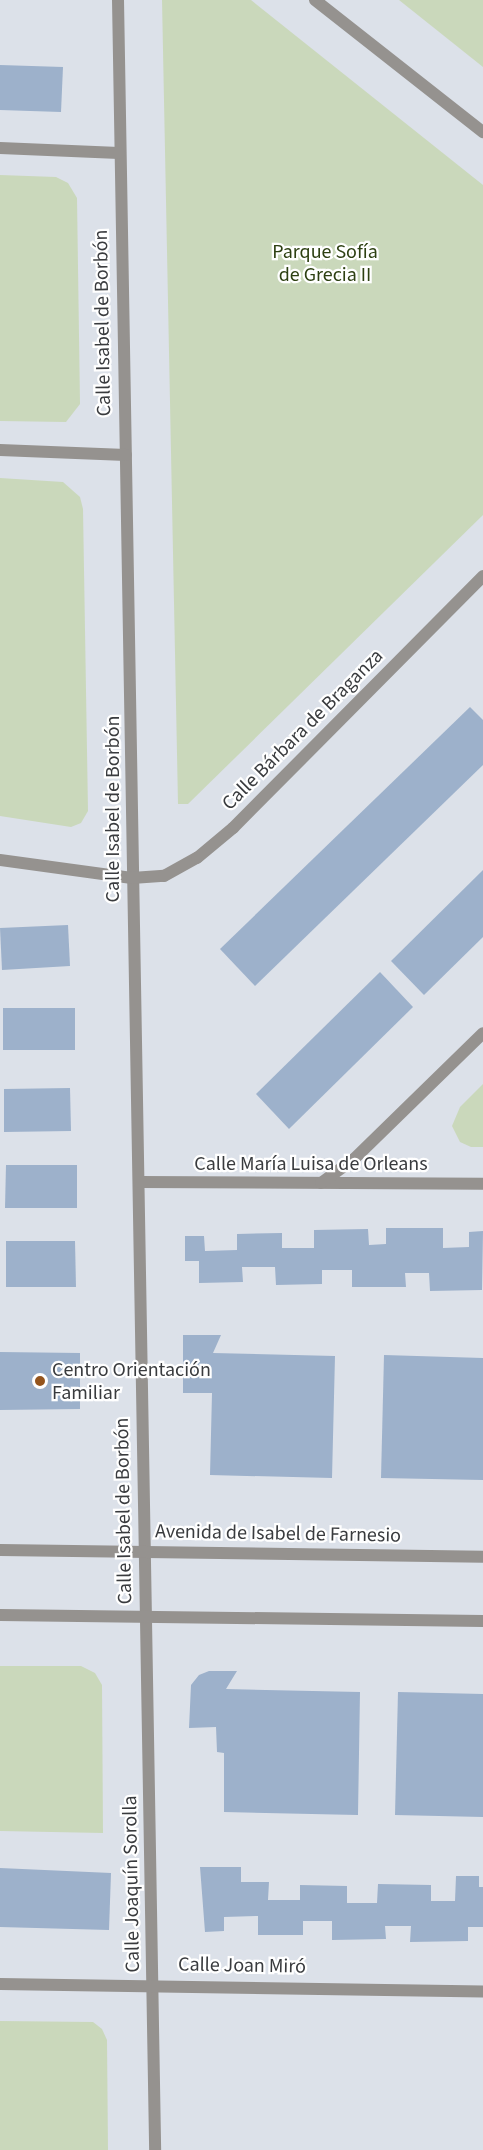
<!DOCTYPE html>
<html>
<head>
<meta charset="utf-8">
<style>
  body { margin:0 }
  #map { position:relative; width:483px; height:2150px; overflow:hidden; background:#dce1e9; font-family:"Source Sans 3",sans-serif }
  div>[style] { position:absolute }
  .green>* { inset:0; background:#cad8bb }
  .building>* { inset:0; background:#9db1cb }
  .minor>* { height:12px; margin:-6px; padding:0 6px; transform-origin:6px; border-radius:6px; background:#95928f }
  .dots>* { width:16px; height:16px; translate:-50% -50%; box-sizing:border-box; border:3px solid #fff; border-radius:50% }
  span { translate:-50% -50%; white-space:nowrap; text-align:center; line-height:1.15; -webkit-text-stroke:4.5px #fff; paint-order:stroke }
  .park-label { font-size:20px; color:#2d4012 }
  .street-label { font-size:20px; color:#393b3e }
  .poi-label { font-size:20px; color:#393b3e }
  .left { translate:0 -50%; text-align:left }
</style>
</head>
<body>
<div id="map">
  <div class="green">
    <div style="clip-path:polygon(162px 0,251px 0,483px 185px,483px 515px,188px 804px,178px 804px)"></div>
    <div style="clip-path:polygon(399px 0,483px 0,483px 67px)"></div>
    <div style="clip-path:polygon(0 175px,56px 177px,68px 183px,77px 198px,80px 404px,66px 422px,0 421px)"></div>
    <div style="clip-path:polygon(0 478px,63px 482px,80px 497px,83px 509px,88px 811px,81px 823px,71px 827px,0 816px)"></div>
    <div style="clip-path:polygon(483px 1084px,483px 1147px,471px 1147px,460px 1142px,452px 1126px,460px 1107px)"></div>
    <div style="clip-path:polygon(0 1666px,81px 1666px,95px 1673px,102px 1685px,103px 1833px,0 1831px)"></div>
    <div style="clip-path:polygon(0 2021px,93px 2022px,102px 2029px,107px 2040px,108px 2150px,0 2150px)"></div>
  </div>
  <div class="building">
    <div style="clip-path:polygon(0 65px,63px 67px,61px 112px,0 110px)"></div>
    <div style="clip-path:polygon(470px 707px,483px 720px,483px 765px,255px 986px,220px 949px)"></div>
    <div style="clip-path:polygon(483px 870px,483px 937px,424px 995px,391px 961px)"></div>
    <div style="clip-path:polygon(68px 925px,70px 966px,2px 970px,0 928px)"></div>
    <div style="clip-path:polygon(380px 972px,413px 1007px,289px 1129px,256px 1094px)"></div>
    <div style="clip-path:polygon(3px 1008px,75px 1008px,75px 1050px,3px 1050px)"></div>
    <div style="clip-path:polygon(70px 1088px,71px 1131px,4px 1132px,4px 1089px)"></div>
    <div style="clip-path:polygon(6px 1165px,77px 1165px,77px 1208px,5px 1208px)"></div>
    <div style="clip-path:polygon(386px 1228px,443px 1228px,443px 1248px,469px 1247px,469px 1232px,483px 1231px,482px 1290px,430px 1291px,429px 1273px,405px 1273px,406px 1287px,352px 1287px,352px 1270px,322px 1270px,322px 1284px,276px 1285px,275px 1267px,242px 1267px,243px 1282px,199px 1283px,199px 1261px,185px 1261px,185px 1236px,204px 1236px,205px 1251px,237px 1250px,237px 1234px,282px 1233px,282px 1248px,314px 1248px,314px 1230px,368px 1229px,369px 1245px,386px 1244px)"></div>
    <div style="clip-path:polygon(6px 1241px,75px 1241px,76px 1287px,6px 1287px)"></div>
    <div style="clip-path:polygon(183px 1335px,221px 1335px,213px 1353px,335px 1356px,332px 1478px,210px 1475px,212px 1393px,183px 1393px)"></div>
    <div style="clip-path:polygon(0 1352px,80px 1353px,80px 1409px,0 1410px)"></div>
    <div style="clip-path:polygon(384px 1355px,483px 1358px,483px 1480px,381px 1478px)"></div>
    <div style="clip-path:polygon(209px 1671px,237px 1671px,226px 1689px,360px 1692px,358px 1815px,224px 1812px,224px 1753px,217px 1752px,216px 1727px,189px 1728px,191px 1685px,199px 1675px)"></div>
    <div style="clip-path:polygon(398px 1692px,483px 1694px,483px 1817px,395px 1815px)"></div>
    <div style="clip-path:polygon(200px 1867px,241px 1867px,241px 1882px,269px 1882px,268px 1900px,300px 1900px,300px 1885px,347px 1886px,347px 1903px,377px 1903px,378px 1884px,431px 1885px,431px 1901px,455px 1901px,456px 1876px,479px 1876px,479px 1887px,483px 1887px,483px 1927px,468px 1927px,468px 1941px,410px 1942px,411px 1926px,385px 1926px,386px 1939px,332px 1940px,332px 1921px,303px 1921px,303px 1935px,258px 1935px,258px 1916px,224px 1917px,224px 1931px,205px 1932px)"></div>
    <div style="clip-path:polygon(0 1868px,111px 1873px,109px 1930px,0 1927px)"></div>
  </div>
  <div class="minor">
    <div style="left:118px;top:0;width:2150px;rotate:89.01deg"></div>
    <div style="left:315px;top:0;width:214px;rotate:38.2deg"></div>
    <div style="left:0;top:148px;width:119px;rotate:2.4deg"></div>
    <div style="left:0;top:450px;width:126px;rotate:2.3deg"></div>
    <div style="left:0;top:860px;width:133px;rotate:7.8deg"></div>
    <div style="left:132px;top:878px;width:32px;rotate:-4deg"></div>
    <div style="left:164px;top:876px;width:38px;rotate:-29deg"></div>
    <div style="left:197px;top:858px;width:47px;rotate:-39.8deg"></div>
    <div style="left:233px;top:828px;width:355px;rotate:-45.2deg"></div>
    <div style="left:139px;top:1182px;width:344px;rotate:0.3deg"></div>
    <div style="left:321px;top:1183px;width:41px;rotate:-36deg"></div>
    <div style="left:354px;top:1159px;width:180px;rotate:-44.3deg"></div>
    <div style="left:0;top:1550px;width:483px;rotate:0.8deg"></div>
    <div style="left:0;top:1615px;width:483px;rotate:0.7deg"></div>
    <div style="left:0;top:1984px;width:483px;rotate:0.9deg"></div>
  </div>
  <div class="dots">
    <div style="left:40px;top:1381px;background:#94541d"></div>
  </div>
  <div class="park-label">
    <span style="left:325px;top:264px">Parque Sofía<br>de Grecia II</span>
  </div>
  <div class="street-label">
    <span style="left:103px;top:323px;rotate:-91deg">Calle Isabel de Borbón</span>
    <span style="left:303px;top:730px;rotate:-45deg">Calle Bárbara de Braganza</span>
    <span style="left:113px;top:809px;rotate:-90deg">Calle Isabel de Borbón</span>
    <span style="left:311px;top:1164px">Calle María Luisa de Orleans</span>
    <span style="left:124px;top:1511px;rotate:-91deg">Calle Isabel de Borbón</span>
    <span style="left:278px;top:1534px;rotate:1deg">Avenida de Isabel de Farnesio</span>
    <span style="left:132px;top:1884px;rotate:-91deg">Calle Joaquín Sorolla</span>
    <span style="left:242px;top:1966px;rotate:1deg">Calle Joan Miró</span>
  </div>
  <div class="poi-label">
    <span class="left" style="left:52px;top:1382px">Centro Orientación<br>Familiar</span>
  </div>
</div>
</body>
</html>
